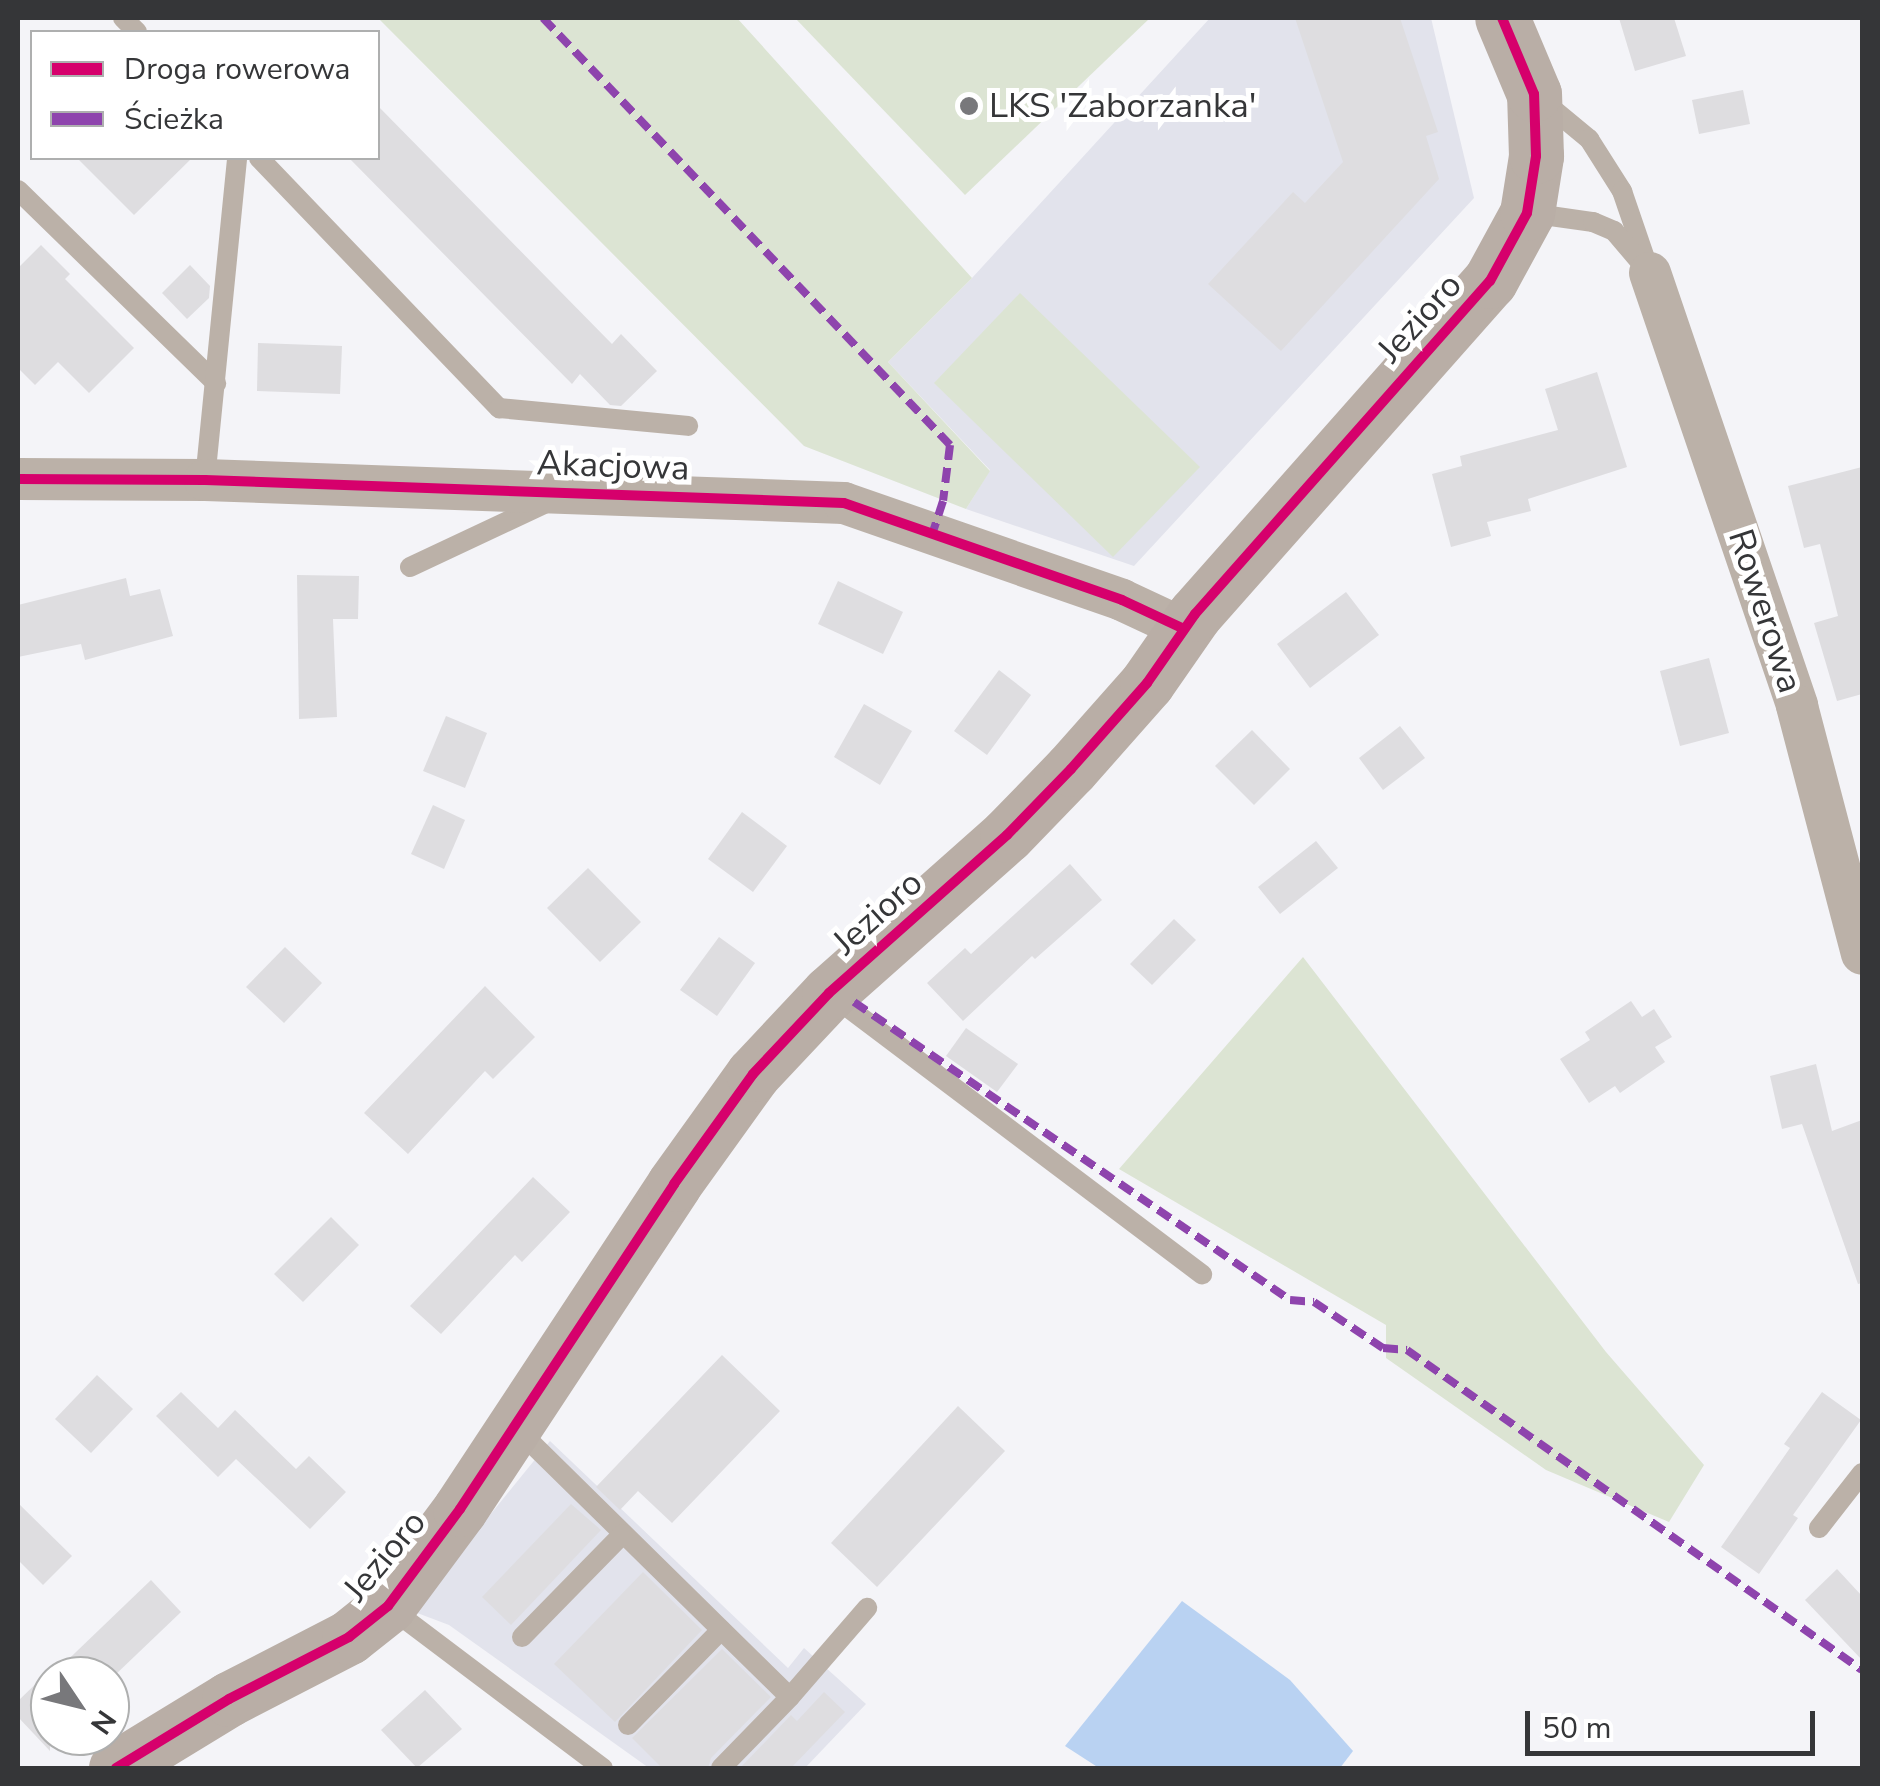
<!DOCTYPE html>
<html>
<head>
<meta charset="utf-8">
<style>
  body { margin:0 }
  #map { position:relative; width:1880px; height:1786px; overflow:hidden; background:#f4f4f8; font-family:"Nunito Sans",sans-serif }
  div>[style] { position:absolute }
  .built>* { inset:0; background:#e2e3ec }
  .green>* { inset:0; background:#dce4d3 }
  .water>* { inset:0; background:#b9d2f2 }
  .building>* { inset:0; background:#dedde0 }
  .lane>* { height:20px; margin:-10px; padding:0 10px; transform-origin:10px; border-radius:10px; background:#bbb1a8 }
  .street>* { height:42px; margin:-21px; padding:0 21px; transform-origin:21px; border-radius:21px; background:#bbb1a8 }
  .secondary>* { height:55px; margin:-27.5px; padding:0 27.5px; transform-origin:27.5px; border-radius:27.5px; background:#b9aea6 }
  .quiet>* { height:8px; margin-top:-4px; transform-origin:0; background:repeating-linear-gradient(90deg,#8e44ad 0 15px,transparent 0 23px) }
  .cycleway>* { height:10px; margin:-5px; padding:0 5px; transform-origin:5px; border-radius:5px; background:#d6006c }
  .dots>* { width:28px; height:28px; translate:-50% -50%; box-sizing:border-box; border:5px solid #fff; border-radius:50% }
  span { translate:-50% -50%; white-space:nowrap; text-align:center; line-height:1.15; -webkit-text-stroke:10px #fff; paint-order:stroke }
  .poi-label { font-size:35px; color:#353638 }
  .left { translate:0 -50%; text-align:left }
  .street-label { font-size:35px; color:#353638 }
  .frame { position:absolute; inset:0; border:20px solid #353638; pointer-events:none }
  .legend { position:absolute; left:30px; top:30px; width:350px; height:130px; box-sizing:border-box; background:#fff; border:2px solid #aeafaf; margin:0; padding:12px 18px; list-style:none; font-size:30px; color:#353638 }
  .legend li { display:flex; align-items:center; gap:20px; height:50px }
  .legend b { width:50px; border:2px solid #aeafaf }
  .north { position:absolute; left:30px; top:1656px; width:100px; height:100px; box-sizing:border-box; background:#fff; border:2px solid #aeafaf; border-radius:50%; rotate:125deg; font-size:28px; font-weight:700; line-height:40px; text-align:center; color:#353638 }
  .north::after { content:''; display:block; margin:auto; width:35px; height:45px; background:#78787b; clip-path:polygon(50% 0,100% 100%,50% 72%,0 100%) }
  .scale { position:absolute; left:1525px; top:1711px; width:290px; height:45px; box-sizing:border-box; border:5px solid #353638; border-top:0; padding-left:12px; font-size:30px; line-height:35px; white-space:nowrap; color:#353638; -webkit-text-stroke:8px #fff; paint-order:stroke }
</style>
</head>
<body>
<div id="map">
  <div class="built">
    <div style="clip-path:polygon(1210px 18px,1431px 18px,1474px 198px,1134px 566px,966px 509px,990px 470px,888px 362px,972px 278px)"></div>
    <div style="clip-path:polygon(550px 1441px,788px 1668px,804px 1648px,866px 1704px,805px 1768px,649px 1768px,449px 1625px,412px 1611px)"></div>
  </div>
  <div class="green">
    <div style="clip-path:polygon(378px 18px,737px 18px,972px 278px,888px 362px,990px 471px,966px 509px,804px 446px)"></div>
    <div style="clip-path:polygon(795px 18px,1150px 18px,965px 195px)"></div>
    <div style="clip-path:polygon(1020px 293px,1200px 467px,1113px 557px,934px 383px)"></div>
    <div style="clip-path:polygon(1303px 957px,1606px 1352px,1704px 1465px,1669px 1522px,1546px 1470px,1386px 1358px,1386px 1325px,1119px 1169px)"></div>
  </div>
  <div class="water">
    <div style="clip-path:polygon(1182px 1601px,1290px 1680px,1353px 1751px,1340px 1768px,1099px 1768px,1065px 1746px)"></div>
  </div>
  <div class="building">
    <div style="clip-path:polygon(1295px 18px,1400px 18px,1438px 132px,1426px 136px,1439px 179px,1281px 351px,1208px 284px,1293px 192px,1305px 203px,1343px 162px)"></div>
    <div style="clip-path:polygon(1619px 18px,1674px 18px,1686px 56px,1635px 71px)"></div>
    <div style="clip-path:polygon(1743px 90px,1750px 124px,1699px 134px,1692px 100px)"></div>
    <div style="clip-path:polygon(378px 106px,612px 344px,621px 334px,657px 371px,621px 406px,610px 405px,580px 374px,572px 384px,349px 158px,378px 158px)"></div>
    <div style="clip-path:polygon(77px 158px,192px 158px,134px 215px)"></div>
    <div style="clip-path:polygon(41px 245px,70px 274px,65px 279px,134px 348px,89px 393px,58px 362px,35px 385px,18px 368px,18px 268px)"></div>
    <div style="clip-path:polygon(190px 265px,210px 286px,209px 298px,187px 319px,162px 293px)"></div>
    <div style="clip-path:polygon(258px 343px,342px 346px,340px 394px,257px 391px)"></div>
    <div style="clip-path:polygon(1597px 372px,1627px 467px,1528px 499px,1531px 511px,1487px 522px,1491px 536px,1451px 547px,1432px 474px,1462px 466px,1460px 456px,1558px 430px,1545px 389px)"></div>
    <div style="clip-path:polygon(1862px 467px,1862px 694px,1837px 701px,1814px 623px,1838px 616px,1820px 544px,1804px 548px,1788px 486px)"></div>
    <div style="clip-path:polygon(297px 575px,359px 576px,358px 619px,333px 619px,337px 717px,299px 719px)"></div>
    <div style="clip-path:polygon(126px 578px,130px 596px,160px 589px,173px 636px,85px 660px,81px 644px,18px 657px,18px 605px)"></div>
    <div style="clip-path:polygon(838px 581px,903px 612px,883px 654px,818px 624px)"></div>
    <div style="clip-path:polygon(1346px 592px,1379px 635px,1310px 688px,1277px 644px)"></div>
    <div style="clip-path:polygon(1709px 658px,1729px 733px,1680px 746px,1660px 671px)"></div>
    <div style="clip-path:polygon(999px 670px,1031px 695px,987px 755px,954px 731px)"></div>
    <div style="clip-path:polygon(864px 704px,912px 731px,880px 785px,834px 757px)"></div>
    <div style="clip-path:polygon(446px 716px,487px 733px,465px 788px,423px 771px)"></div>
    <div style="clip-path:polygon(1400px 726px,1425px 758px,1383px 790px,1359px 758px)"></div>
    <div style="clip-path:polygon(1252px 730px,1290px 769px,1254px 805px,1215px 766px)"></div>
    <div style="clip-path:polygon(433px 805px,465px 820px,444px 869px,411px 854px)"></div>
    <div style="clip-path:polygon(742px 812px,787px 846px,753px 892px,708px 859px)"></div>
    <div style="clip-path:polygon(1316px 841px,1338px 868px,1280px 914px,1258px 887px)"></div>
    <div style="clip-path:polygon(1070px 864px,1102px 900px,1035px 959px,1032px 956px,963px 1021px,927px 983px,965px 948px,971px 954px)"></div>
    <div style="clip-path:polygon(588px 868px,641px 922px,600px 962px,547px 908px)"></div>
    <div style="clip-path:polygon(1174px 919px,1196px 940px,1152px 985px,1130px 964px)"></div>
    <div style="clip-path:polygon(719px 937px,755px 963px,717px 1016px,680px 990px)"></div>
    <div style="clip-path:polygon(285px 947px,322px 983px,284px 1023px,246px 987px)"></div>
    <div style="clip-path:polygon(485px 986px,535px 1037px,493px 1079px,485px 1071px,408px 1154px,364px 1113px)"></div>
    <div style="clip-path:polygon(1631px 1001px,1642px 1017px,1654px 1009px,1672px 1037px,1655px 1047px,1665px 1062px,1620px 1093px,1615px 1086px,1589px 1103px,1560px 1059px,1590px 1040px,1585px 1032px)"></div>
    <div style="clip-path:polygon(966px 1028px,1018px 1064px,997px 1092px,946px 1056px)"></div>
    <div style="clip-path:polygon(1816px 1064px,1832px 1131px,1862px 1120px,1862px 1283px,1858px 1284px,1802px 1124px,1782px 1129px,1770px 1076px)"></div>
    <div style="clip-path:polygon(533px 1177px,570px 1212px,522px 1262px,515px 1255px,441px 1334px,410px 1306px)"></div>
    <div style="clip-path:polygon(331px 1217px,359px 1245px,303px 1302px,274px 1274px)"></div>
    <div style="clip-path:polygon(722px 1355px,780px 1411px,672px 1523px,638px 1491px,620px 1510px,596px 1487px)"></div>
    <div style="clip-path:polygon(97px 1375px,133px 1409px,91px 1453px,55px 1419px)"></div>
    <div style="clip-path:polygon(181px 1392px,218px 1428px,235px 1410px,296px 1469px,309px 1456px,346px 1492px,310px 1529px,236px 1459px,218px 1477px,156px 1416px)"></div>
    <div style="clip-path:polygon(1822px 1392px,1861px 1420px,1793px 1515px,1798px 1518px,1759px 1574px,1721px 1547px,1790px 1448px,1784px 1444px)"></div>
    <div style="clip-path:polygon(958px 1406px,1005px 1451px,877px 1587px,831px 1543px)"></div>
    <div style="clip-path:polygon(18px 1503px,72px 1556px,43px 1585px,18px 1560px)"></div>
    <div style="clip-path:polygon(571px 1504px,601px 1530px,511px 1625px,482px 1597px)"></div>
    <div style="clip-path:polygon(1837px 1569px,1862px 1596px,1862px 1660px,1805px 1600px)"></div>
    <div style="clip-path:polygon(643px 1572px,702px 1630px,615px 1722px,554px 1664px)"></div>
    <div style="clip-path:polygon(151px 1580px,181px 1612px,114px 1676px,51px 1676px)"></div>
    <div style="clip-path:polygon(722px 1649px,771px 1697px,711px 1758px,708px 1768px,662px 1768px,632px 1738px)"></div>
    <div style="clip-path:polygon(50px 1670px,50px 1751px,18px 1717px,18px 1701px)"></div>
    <div style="clip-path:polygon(425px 1690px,462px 1729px,417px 1768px,381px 1730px)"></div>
    <div style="clip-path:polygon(824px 1692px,845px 1712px,791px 1768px,740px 1768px,791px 1715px,797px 1721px)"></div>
  </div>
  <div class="lane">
    <div style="left:123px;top:18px;width:20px;rotate:45deg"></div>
    <div style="left:1543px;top:101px;width:60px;rotate:39.6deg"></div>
    <div style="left:1589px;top:139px;width:62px;rotate:57.6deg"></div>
    <div style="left:1622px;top:191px;width:87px;rotate:71.1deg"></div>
    <div style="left:259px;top:158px;width:347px;rotate:46.2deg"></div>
    <div style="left:499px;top:408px;width:190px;rotate:5.4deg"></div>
    <div style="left:18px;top:190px;width:277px;rotate:44.3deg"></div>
    <div style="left:1529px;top:213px;width:65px;rotate:8deg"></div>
    <div style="left:1593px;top:222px;width:23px;rotate:23deg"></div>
    <div style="left:1614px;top:231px;width:43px;rotate:49.7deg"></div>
    <div style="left:205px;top:480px;width:324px;rotate:-84.3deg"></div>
    <div style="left:410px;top:567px;width:153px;rotate:-25.2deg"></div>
    <div style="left:830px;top:994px;width:466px;rotate:37deg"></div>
    <div style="left:515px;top:1427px;width:385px;rotate:44.5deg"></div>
    <div style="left:790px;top:1697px;width:118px;rotate:-49.1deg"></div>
    <div style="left:1819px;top:1528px;width:70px;rotate:-52deg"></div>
    <div style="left:389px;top:1607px;width:268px;rotate:37deg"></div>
    <div style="left:522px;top:1637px;width:144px;rotate:-45.6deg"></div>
    <div style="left:628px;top:1725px;width:133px;rotate:-45.6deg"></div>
    <div style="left:721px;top:1768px;width:99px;rotate:-45.8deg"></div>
  </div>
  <div class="street">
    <div style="left:1650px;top:273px;width:457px;rotate:71.2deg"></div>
    <div style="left:1797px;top:706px;width:256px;rotate:75.3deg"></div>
    <div style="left:18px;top:479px;width:187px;rotate:0.3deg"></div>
    <div style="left:205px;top:480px;width:639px;rotate:2.06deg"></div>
    <div style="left:844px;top:503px;width:294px;rotate:19.2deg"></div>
    <div style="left:1122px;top:600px;width:68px;rotate:25.1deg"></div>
  </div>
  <div class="secondary">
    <div style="left:116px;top:1768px;width:132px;rotate:-31.4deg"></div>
    <div style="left:229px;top:1699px;width:135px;rotate:-27.3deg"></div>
    <div style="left:349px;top:1637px;width:50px;rotate:-38.5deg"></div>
    <div style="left:388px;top:1606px;width:121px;rotate:-53.4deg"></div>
    <div style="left:460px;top:1509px;width:389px;rotate:-56.6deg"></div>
    <div style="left:674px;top:1184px;width:135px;rotate:-54.3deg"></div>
    <div style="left:753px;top:1074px;width:111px;rotate:-46.8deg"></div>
    <div style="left:829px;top:993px;width:238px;rotate:-41.6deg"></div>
    <div style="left:1007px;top:835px;width:92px;rotate:-45.9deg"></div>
    <div style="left:1071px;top:769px;width:115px;rotate:-48.5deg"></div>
    <div style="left:1147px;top:683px;width:84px;rotate:-55.2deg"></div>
    <div style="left:1195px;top:614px;width:445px;rotate:-48.5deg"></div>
    <div style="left:1490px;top:281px;width:77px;rotate:-61.4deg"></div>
    <div style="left:1527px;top:213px;width:58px;rotate:-81deg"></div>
    <div style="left:1536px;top:156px;width:62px;rotate:-91.8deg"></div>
    <div style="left:1534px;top:94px;width:82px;rotate:-112.8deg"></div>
  </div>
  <div class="quiet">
    <div style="left:543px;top:18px;width:590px;rotate:46.37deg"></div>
    <div style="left:950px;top:445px;width:56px;rotate:97.1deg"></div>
    <div style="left:943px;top:501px;width:35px;rotate:108deg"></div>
    <div style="left:854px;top:1002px;width:528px;rotate:34.35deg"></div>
    <div style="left:1290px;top:1300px;width:24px;rotate:5deg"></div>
    <div style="left:1314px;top:1302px;width:83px;rotate:33.7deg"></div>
    <div style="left:1383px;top:1348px;width:24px;rotate:5deg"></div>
    <div style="left:1407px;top:1350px;width:556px;rotate:35.12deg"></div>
  </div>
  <div class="cycleway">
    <div style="left:18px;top:479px;width:187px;rotate:0.3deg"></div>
    <div style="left:205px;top:480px;width:639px;rotate:2.06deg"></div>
    <div style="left:844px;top:503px;width:294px;rotate:19.2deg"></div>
    <div style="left:1122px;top:600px;width:68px;rotate:25.1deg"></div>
    <div style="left:116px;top:1768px;width:132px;rotate:-31.4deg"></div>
    <div style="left:229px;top:1699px;width:135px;rotate:-27.3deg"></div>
    <div style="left:349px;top:1637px;width:50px;rotate:-38.5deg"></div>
    <div style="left:388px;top:1606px;width:121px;rotate:-53.4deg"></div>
    <div style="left:460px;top:1509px;width:389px;rotate:-56.6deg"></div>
    <div style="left:674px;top:1184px;width:135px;rotate:-54.3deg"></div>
    <div style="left:753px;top:1074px;width:111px;rotate:-46.8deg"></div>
    <div style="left:829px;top:993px;width:238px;rotate:-41.6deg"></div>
    <div style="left:1007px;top:835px;width:92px;rotate:-45.9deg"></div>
    <div style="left:1071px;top:769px;width:115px;rotate:-48.5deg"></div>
    <div style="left:1147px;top:683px;width:84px;rotate:-55.2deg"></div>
    <div style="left:1195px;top:614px;width:445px;rotate:-48.5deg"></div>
    <div style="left:1490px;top:281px;width:77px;rotate:-61.4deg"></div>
    <div style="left:1527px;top:213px;width:58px;rotate:-81deg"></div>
    <div style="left:1536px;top:156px;width:62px;rotate:-91.8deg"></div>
    <div style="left:1534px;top:94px;width:82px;rotate:-112.8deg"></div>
  </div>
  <div class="dots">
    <div style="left:969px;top:106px;background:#78787b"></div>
  </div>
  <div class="poi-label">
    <span class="left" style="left:989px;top:106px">LKS 'Zaborzanka'</span>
  </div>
  <div class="street-label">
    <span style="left:1420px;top:318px;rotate:-48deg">Jezioro</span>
    <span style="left:613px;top:466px;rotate:2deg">Akacjowa</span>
    <span style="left:1765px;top:611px;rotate:72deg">Rowerowa</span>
    <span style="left:878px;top:913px;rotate:-42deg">Jezioro</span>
    <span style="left:385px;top:1556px;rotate:-50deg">Jezioro</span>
  </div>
  <div class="frame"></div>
  <ul class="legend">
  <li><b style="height:12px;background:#d6006c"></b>Droga rowerowa</li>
  <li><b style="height:12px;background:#8e44ad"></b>Ścieżka</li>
  </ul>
  <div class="north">N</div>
  <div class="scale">50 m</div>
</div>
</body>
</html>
